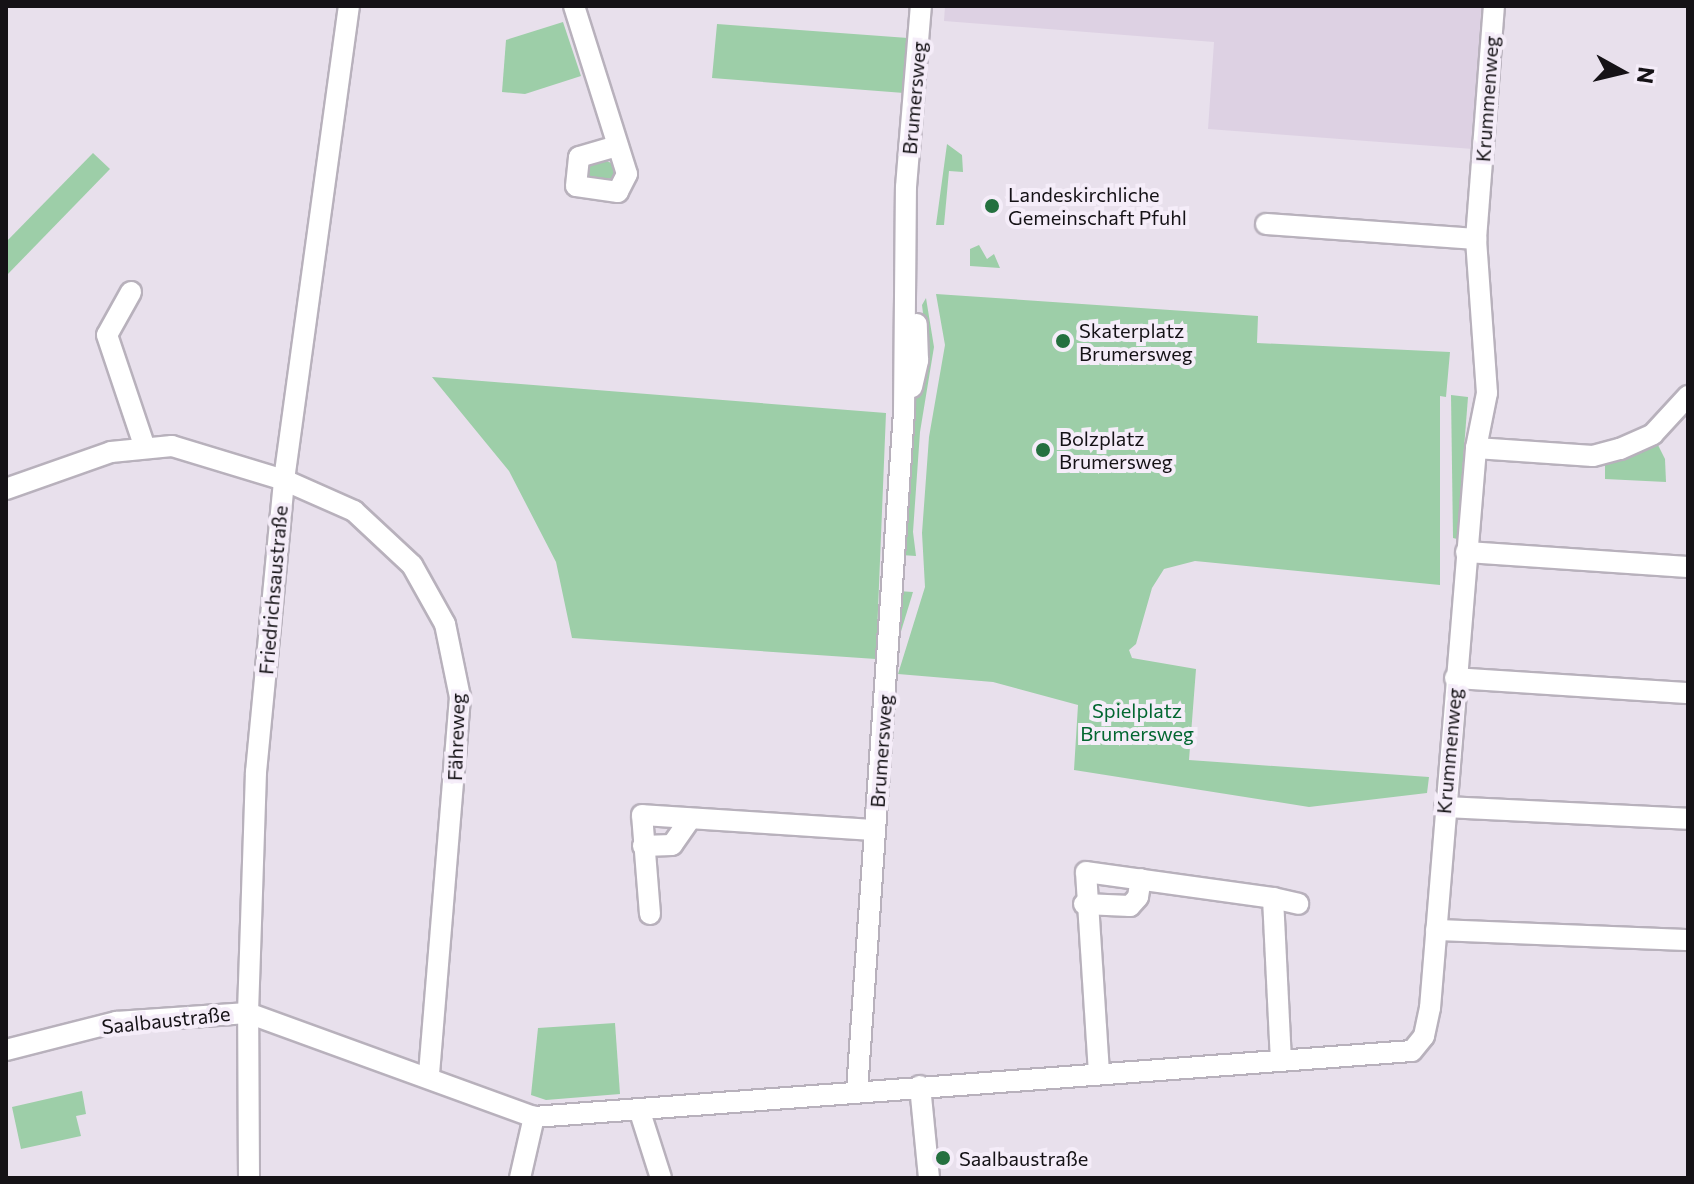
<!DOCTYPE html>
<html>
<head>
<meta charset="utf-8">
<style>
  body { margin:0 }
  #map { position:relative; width:1694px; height:1184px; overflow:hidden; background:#e8e0ec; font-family:Commissioner,sans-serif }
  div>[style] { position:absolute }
  .built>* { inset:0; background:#ddd1e3 }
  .green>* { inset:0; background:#9dcea8 }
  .roads { filter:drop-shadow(2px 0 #b8b1bc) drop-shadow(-2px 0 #b8b1bc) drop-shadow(0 2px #b8b1bc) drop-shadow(0 -2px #b8b1bc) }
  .street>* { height:20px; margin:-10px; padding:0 10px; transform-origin:10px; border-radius:10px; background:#fff }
  .dots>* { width:22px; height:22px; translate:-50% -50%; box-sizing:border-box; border:4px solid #f5edf9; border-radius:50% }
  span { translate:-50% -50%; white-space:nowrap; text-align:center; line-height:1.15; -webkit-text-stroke:8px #f5edf9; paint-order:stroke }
  .street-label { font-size:20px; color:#151216 }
  .poi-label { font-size:20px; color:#151216 }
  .left { translate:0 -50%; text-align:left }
  .park-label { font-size:20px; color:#036731 }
  .frame { position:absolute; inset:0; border:8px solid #151216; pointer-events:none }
  .north { position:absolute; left:1582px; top:32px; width:80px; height:80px; -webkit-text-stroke:6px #f5edf9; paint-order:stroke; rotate:98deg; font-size:22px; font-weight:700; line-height:32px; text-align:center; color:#151216 }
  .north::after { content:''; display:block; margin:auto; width:28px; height:36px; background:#151216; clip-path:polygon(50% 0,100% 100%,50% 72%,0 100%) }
</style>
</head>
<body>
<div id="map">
  <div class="built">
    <div style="clip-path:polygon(945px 6px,1484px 6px,1473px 149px,1208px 129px,1214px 42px,944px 21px)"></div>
  </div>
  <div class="green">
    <div style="clip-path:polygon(563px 22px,581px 76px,525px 94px,502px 92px,506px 40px)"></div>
    <div style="clip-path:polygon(717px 24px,908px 38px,904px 93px,712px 78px)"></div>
    <div style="clip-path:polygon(947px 144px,962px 155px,963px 172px,949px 171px,944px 225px,936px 225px)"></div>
    <div style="clip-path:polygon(93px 153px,110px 169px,6px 276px,6px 242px)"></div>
    <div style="clip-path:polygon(603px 159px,615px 165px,615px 179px,585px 177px,585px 167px)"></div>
    <div style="clip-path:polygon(979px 245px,987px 259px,994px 254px,1000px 268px,970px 266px,970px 249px)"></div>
    <div style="clip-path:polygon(936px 294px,1258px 316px,1257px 343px,1450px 352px,1446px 397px,1440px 396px,1440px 585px,1195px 561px,1164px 569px,1152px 588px,1136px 644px,1129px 650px,1132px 658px,1196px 669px,1189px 760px,1429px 777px,1427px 793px,1309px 807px,1074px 770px,1078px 705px,993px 682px,898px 674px,925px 587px,922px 533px,929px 437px,945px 345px)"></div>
    <div style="clip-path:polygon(926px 298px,934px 347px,920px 432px,913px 532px,916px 556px,901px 555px,912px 410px,927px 346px,922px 305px)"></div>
    <div style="clip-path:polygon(432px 377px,886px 413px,876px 659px,572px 638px,556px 562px,509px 471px)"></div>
    <div style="clip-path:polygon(1451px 395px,1468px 397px,1457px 539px,1453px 538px)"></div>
    <div style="clip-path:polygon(1656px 441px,1665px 459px,1666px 482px,1605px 479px,1605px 461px)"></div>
    <div style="clip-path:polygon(898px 591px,913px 592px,899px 638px,896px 637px)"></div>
    <div style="clip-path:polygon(615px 1023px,620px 1094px,546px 1100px,531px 1095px,538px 1028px)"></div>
    <div style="clip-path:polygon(82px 1091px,86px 1114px,76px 1116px,81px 1136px,21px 1149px,12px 1107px)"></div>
  </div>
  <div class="roads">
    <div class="street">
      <div style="left:574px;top:6px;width:176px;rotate:72.5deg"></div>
      <div style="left:627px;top:174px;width:20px;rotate:117deg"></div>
      <div style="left:618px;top:192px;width:42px;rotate:-171.9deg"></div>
      <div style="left:576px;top:186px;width:29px;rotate:-84deg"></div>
      <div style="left:579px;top:157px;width:40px;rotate:-16deg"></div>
      <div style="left:1266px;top:224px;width:211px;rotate:4.1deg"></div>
      <div style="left:131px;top:292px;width:49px;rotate:119.2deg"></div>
      <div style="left:107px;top:335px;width:116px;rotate:71.4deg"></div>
      <div style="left:912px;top:387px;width:28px;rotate:-77deg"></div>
      <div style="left:918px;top:360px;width:36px;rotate:-92deg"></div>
      <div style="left:1476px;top:448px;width:117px;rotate:3.9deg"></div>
      <div style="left:1593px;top:456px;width:28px;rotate:-15deg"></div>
      <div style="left:1620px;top:449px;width:36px;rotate:-24deg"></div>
      <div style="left:1653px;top:434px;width:52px;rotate:-47.4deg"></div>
      <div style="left:6px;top:489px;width:111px;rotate:-19.4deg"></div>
      <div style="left:111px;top:452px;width:61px;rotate:-5.6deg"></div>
      <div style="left:172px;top:446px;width:117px;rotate:16.9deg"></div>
      <div style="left:284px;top:480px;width:77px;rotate:23.9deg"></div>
      <div style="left:354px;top:511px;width:79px;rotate:43deg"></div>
      <div style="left:412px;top:565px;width:68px;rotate:60.8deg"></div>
      <div style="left:445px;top:624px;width:75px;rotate:78.4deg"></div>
      <div style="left:460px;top:697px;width:379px;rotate:94.7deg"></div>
      <div style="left:1466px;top:552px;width:223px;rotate:3.9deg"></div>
      <div style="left:1455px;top:678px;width:233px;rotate:3.7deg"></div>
      <div style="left:1445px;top:807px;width:243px;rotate:2.8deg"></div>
      <div style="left:643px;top:846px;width:29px;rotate:-2deg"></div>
      <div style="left:672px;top:845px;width:32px;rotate:-55deg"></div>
      <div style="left:1273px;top:898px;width:26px;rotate:13deg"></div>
      <div style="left:1084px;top:904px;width:46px;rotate:2.5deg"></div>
      <div style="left:1130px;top:906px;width:12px;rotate:-48deg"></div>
      <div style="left:1138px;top:897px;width:18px;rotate:-81deg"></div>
      <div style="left:650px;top:914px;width:99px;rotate:-94.6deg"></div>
      <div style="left:642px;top:815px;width:233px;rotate:3.7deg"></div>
      <div style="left:1436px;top:930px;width:252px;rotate:2.3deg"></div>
      <div style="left:6px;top:1050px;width:114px;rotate:-14.3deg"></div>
      <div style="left:116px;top:1022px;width:132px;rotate:-3.9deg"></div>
      <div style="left:248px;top:1013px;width:304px;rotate:20deg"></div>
      <div style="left:534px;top:1117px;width:880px;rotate:-4.3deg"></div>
      <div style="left:1412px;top:1051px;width:19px;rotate:-51deg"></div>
      <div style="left:1424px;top:1036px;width:29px;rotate:-78deg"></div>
      <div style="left:1430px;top:1008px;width:562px;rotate:-85.3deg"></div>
      <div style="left:1476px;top:448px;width:56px;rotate:-78.7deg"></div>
      <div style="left:1487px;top:393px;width:154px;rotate:-94.1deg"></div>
      <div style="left:1476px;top:239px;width:234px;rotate:-85.6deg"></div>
      <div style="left:1099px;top:1073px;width:201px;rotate:-93.7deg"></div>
      <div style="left:1086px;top:872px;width:189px;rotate:7.9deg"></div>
      <div style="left:1273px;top:898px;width:162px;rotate:87.2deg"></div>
      <div style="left:920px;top:1086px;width:92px;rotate:84.4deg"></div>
      <div style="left:857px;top:1091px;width:681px;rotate:-86.04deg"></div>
      <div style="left:904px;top:412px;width:225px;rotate:-89.5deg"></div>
      <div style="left:906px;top:187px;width:182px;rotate:-85.3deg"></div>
      <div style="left:639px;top:1109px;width:72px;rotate:72.3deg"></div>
      <div style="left:249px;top:1178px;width:165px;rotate:-90.3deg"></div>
      <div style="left:248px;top:1013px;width:241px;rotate:-88.1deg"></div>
      <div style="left:256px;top:772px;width:293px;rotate:-84.5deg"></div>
      <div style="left:284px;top:480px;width:478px;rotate:-82.2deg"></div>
      <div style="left:520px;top:1178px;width:63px;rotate:-77.1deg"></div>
    </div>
  </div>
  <div class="dots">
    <div style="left:992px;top:206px;background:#24703f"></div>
    <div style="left:1063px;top:341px;background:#24703f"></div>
    <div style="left:1043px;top:450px;background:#24703f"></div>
    <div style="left:943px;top:1158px;background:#24703f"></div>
  </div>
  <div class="street-label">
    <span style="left:914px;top:98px;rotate:-85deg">Brumersweg</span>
    <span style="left:1487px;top:99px;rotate:-86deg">Krummenweg</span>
    <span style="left:273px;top:590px;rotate:-85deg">Friedrichsaustraße</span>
    <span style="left:456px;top:737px;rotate:-88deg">Fähreweg</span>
    <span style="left:881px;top:751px;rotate:-86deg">Brumersweg</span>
    <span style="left:1449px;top:751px;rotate:-85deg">Krummenweg</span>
    <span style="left:166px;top:1020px;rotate:-6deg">Saalbaustraße</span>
  </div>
  <div class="poi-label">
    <span class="left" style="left:1008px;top:206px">Landeskirchliche<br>Gemeinschaft Pfuhl</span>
    <span class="left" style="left:1079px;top:342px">Skaterplatz<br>Brumersweg</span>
    <span class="left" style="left:1059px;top:450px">Bolzplatz<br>Brumersweg</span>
    <span class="left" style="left:959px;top:1158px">Saalbaustraße</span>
  </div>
  <div class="park-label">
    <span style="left:1137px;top:722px">Spielplatz<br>Brumersweg</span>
  </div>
  <div class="frame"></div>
  <div class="north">N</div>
</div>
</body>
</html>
